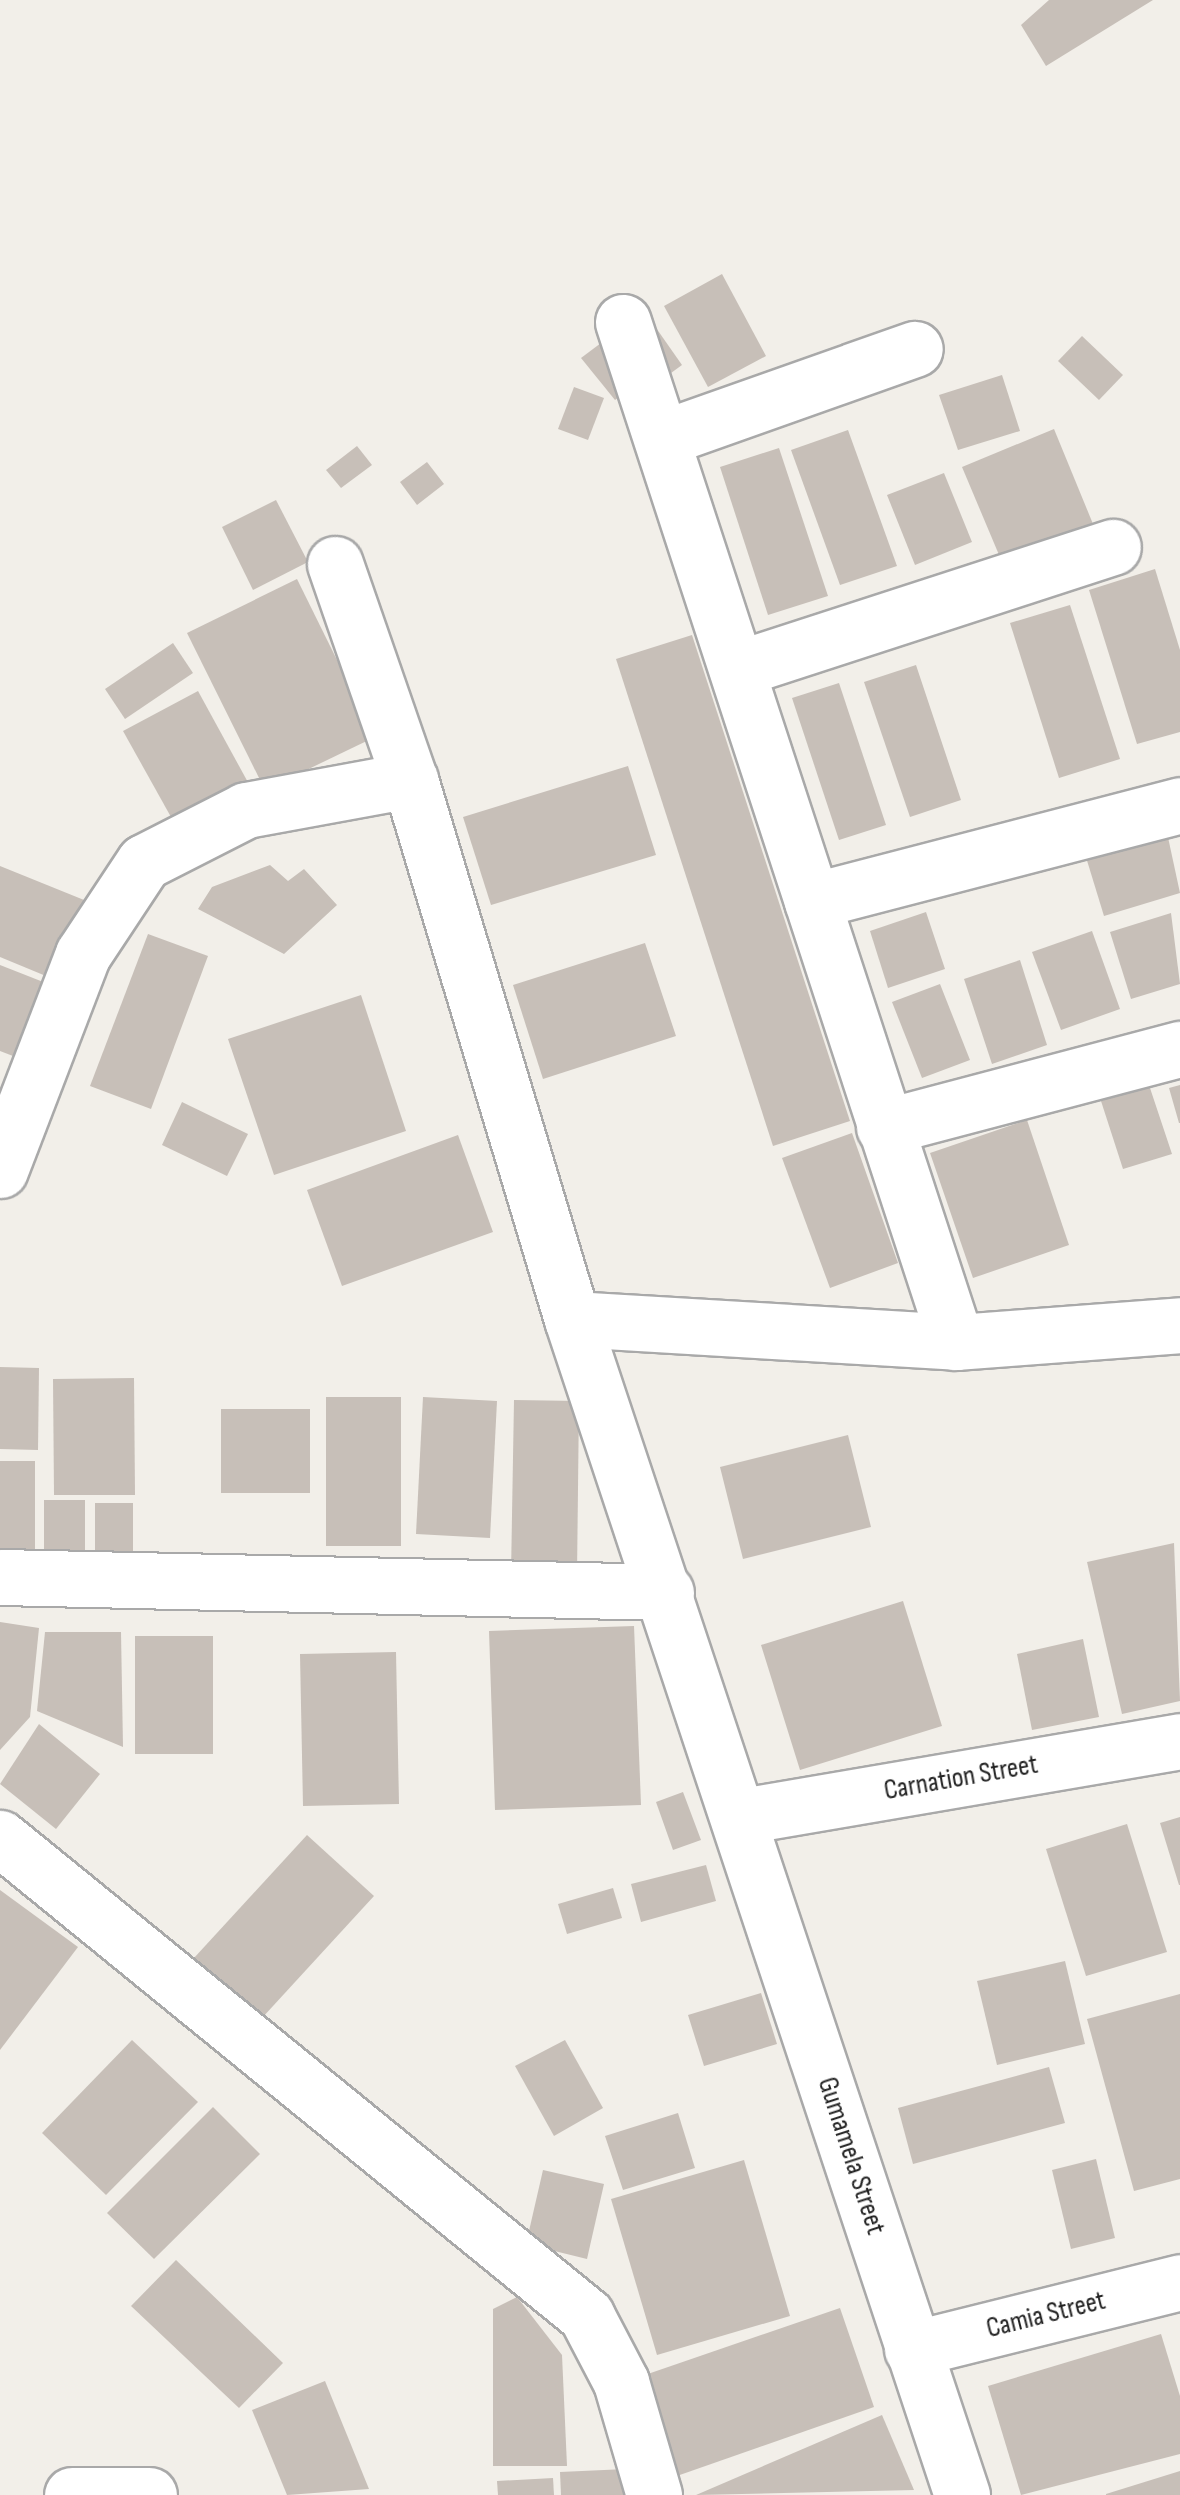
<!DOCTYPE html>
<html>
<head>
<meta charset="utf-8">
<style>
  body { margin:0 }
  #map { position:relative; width:1180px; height:2495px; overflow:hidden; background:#f2efe9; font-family:"Sofia Sans Condensed",sans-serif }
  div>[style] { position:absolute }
  .building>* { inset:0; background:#c7bfb8 }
  .roads { filter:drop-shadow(2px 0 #a9a9a9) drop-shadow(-2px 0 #a9a9a9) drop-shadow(0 2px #a9a9a9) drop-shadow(0 -2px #a9a9a9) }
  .minor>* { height:55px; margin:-27.5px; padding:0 27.5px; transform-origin:27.5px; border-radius:27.5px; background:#fff }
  span { translate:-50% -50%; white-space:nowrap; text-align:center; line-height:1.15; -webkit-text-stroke:10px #fff; paint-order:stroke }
  .street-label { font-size:28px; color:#222 }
</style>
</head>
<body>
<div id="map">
  <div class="building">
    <div style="clip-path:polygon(1049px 0,1153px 0,1046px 66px,1021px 25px)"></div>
    <div style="clip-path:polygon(722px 274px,766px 356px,708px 387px,664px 306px)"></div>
    <div style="clip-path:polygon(654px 325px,682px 365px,660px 381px,632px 341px)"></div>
    <div style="clip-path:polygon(1082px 336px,1123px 375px,1099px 400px,1058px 361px)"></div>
    <div style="clip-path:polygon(605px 340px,638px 383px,615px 400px,581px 358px)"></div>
    <div style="clip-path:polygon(1002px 375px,1020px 431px,958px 450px,939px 395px)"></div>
    <div style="clip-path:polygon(574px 387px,604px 398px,588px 440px,558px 429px)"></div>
    <div style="clip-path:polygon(1054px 429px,1093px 524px,1002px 562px,962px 467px)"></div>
    <div style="clip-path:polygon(848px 430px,897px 566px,840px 585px,791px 450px)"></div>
    <div style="clip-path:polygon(357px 446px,372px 465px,341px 488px,326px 470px)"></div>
    <div style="clip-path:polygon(779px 448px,828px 596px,768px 615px,720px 467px)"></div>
    <div style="clip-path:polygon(427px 462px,444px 484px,417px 505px,400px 482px)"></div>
    <div style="clip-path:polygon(944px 473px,972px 542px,915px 565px,887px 495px)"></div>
    <div style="clip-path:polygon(276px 500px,308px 562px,253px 590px,222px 527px)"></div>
    <div style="clip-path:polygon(1155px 569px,1180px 650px,1180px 732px,1137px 744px,1089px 590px)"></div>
    <div style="clip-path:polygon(297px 579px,375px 737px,265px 790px,187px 633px)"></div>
    <div style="clip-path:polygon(1070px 605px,1120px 759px,1059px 778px,1010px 623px)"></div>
    <div style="clip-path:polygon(692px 635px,850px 1121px,773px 1146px,616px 659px)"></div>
    <div style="clip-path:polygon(173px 643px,193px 673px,125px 719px,105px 689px)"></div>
    <div style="clip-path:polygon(916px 665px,961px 800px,910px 817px,864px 682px)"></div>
    <div style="clip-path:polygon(839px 683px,886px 825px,839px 840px,792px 698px)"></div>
    <div style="clip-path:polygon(198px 691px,250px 786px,176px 826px,123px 731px)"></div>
    <div style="clip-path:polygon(628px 766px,656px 855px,491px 905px,463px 817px)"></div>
    <div style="clip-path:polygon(1166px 828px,1180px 893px,1104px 916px,1085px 854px)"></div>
    <div style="clip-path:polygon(270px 865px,288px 881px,304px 869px,337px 905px,284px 954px,198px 909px,212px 887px)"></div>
    <div style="clip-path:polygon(0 866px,89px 902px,58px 981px,0 957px)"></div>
    <div style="clip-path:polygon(926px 912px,945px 969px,888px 988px,870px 931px)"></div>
    <div style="clip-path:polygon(1171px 913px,1180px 984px,1131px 999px,1110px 932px)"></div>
    <div style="clip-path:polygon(1092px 931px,1120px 1009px,1061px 1030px,1032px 952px)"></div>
    <div style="clip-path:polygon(148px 934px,208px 956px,151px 1109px,90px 1086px)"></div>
    <div style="clip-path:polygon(645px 943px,676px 1036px,543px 1079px,513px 985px)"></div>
    <div style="clip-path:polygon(1020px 960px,1047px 1045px,992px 1064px,964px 979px)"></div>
    <div style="clip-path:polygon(0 965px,56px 987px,26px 1061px,0 1051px)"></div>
    <div style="clip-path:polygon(940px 984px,970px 1060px,922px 1078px,892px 1002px)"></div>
    <div style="clip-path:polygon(361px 995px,406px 1131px,274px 1175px,228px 1039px)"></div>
    <div style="clip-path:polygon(1149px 1085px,1172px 1154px,1123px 1169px,1101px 1101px)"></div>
    <div style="clip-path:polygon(1180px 1085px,1180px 1123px,1179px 1123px,1169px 1088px)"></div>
    <div style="clip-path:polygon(182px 1102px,248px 1134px,227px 1176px,162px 1145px)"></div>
    <div style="clip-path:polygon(1027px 1120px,1069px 1245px,973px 1278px,930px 1153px)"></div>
    <div style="clip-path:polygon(852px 1133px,898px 1263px,830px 1288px,782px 1158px)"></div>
    <div style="clip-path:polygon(458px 1135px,493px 1232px,342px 1286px,307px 1190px)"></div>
    <div style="clip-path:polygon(0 1367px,39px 1368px,38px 1450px,0 1449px)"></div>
    <div style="clip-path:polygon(134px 1378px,135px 1495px,54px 1495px,53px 1379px)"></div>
    <div style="clip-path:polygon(326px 1397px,401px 1397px,401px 1546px,326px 1546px)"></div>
    <div style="clip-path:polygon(423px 1397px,497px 1401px,490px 1538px,416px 1534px)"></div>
    <div style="clip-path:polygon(514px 1400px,579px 1401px,577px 1575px,511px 1574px)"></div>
    <div style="clip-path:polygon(221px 1409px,310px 1409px,310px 1493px,221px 1493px)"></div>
    <div style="clip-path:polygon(848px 1435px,871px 1527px,743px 1559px,720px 1467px)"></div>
    <div style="clip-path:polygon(0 1461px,35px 1461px,35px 1562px,0 1562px)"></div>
    <div style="clip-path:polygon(44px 1500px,85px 1500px,85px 1574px,44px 1574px)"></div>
    <div style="clip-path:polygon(95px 1503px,133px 1503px,133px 1568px,95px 1568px)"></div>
    <div style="clip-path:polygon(1174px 1543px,1180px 1701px,1122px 1714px,1087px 1562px)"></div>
    <div style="clip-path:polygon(903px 1601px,942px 1726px,800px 1770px,761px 1645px)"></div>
    <div style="clip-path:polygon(0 1622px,39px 1628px,30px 1717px,0 1750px)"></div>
    <div style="clip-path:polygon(634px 1626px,641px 1805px,495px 1810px,489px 1631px)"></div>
    <div style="clip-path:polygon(45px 1632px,121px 1632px,123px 1747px,37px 1711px)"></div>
    <div style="clip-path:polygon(135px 1636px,213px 1636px,213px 1754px,135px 1754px)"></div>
    <div style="clip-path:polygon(1083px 1639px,1099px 1717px,1032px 1730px,1017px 1654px)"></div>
    <div style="clip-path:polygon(396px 1652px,399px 1804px,303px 1806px,300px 1654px)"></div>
    <div style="clip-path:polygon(39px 1724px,100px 1774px,56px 1829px,0 1784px)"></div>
    <div style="clip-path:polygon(683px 1792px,701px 1840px,673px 1850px,656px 1802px)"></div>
    <div style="clip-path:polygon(1180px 1817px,1180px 1885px,1179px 1885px,1160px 1823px)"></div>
    <div style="clip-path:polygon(1127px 1824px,1167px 1952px,1086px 1976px,1046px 1849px)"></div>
    <div style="clip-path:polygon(307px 1835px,374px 1896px,262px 2018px,194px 1958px)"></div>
    <div style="clip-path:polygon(706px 1865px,716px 1901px,641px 1922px,631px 1884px)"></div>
    <div style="clip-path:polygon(613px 1888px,622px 1918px,567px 1934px,558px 1904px)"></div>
    <div style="clip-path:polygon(0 1890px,78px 1947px,0 2050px)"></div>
    <div style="clip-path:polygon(1065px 1961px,1085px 2044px,997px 2065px,977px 1981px)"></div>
    <div style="clip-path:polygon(761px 1993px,777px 2044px,704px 2066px,688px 2015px)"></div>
    <div style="clip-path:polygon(1180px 1994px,1180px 2179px,1134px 2191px,1087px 2019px)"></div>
    <div style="clip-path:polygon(132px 2040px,198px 2102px,106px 2195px,42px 2133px)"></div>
    <div style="clip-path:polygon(565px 2040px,603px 2108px,554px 2136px,515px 2066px)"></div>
    <div style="clip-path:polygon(1049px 2067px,1065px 2123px,913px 2164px,898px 2108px)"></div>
    <div style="clip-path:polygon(213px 2107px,260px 2154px,154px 2259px,107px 2213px)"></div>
    <div style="clip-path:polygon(678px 2113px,695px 2168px,623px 2190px,605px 2136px)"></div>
    <div style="clip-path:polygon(1096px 2159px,1115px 2238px,1071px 2249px,1052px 2170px)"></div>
    <div style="clip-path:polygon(744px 2160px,790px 2316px,657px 2355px,611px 2199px)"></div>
    <div style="clip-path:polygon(543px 2170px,604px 2184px,587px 2259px,526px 2244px)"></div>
    <div style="clip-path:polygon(176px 2260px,283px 2363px,239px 2408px,131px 2306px)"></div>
    <div style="clip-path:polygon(517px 2297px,562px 2355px,567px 2466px,493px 2466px,493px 2309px)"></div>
    <div style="clip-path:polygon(840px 2308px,874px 2407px,674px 2477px,639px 2377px)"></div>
    <div style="clip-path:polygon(1161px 2334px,1180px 2396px,1180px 2454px,1021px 2495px,988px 2386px)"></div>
    <div style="clip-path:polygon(325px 2381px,369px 2489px,287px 2495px,252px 2410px)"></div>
    <div style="clip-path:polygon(882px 2415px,914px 2490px,696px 2495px)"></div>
    <div style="clip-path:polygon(626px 2469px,627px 2495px,561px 2495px,560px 2472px)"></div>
    <div style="clip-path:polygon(1180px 2471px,1180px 2495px,1106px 2495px,1106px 2494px)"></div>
    <div style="clip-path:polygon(553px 2478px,554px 2495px,498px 2495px,497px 2481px)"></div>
  </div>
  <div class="roads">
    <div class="minor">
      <div style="left:623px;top:322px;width:1073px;rotate:71.92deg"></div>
      <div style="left:663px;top:438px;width:267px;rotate:-19.5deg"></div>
      <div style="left:335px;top:564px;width:229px;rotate:70.9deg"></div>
      <div style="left:410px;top:780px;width:563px;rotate:73.27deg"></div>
      <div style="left:572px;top:1319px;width:1239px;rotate:71.65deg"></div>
      <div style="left:740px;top:668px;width:392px;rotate:-18deg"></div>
      <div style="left:812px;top:901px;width:380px;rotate:-14.6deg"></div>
      <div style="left:884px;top:1127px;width:306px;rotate:-14.8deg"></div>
      <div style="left:0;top:1170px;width:231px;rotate:-69deg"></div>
      <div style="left:83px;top:954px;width:110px;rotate:-56.5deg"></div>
      <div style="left:144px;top:862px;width:114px;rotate:-27deg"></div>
      <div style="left:246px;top:810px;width:167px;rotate:-10.4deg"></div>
      <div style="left:572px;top:1319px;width:385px;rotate:3.4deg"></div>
      <div style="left:956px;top:1342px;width:225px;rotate:-4.3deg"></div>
      <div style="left:0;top:1577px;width:666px;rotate:1.29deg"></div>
      <div style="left:742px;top:1816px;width:444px;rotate:-9.7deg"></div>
      <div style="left:0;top:1838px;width:756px;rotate:39.15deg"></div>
      <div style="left:586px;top:2315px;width:76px;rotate:62.4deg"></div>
      <div style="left:621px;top:2382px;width:118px;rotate:73.7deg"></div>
      <div style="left:912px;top:2349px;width:276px;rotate:-14deg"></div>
      <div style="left:72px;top:2495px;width:77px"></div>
    </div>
  </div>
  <div class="street-label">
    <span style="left:961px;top:1778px;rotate:-10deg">Carnation Street</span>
    <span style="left:851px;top:2156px;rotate:72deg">Gumamela Street</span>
    <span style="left:1046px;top:2315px;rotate:-14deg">Camia Street</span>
  </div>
</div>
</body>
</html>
